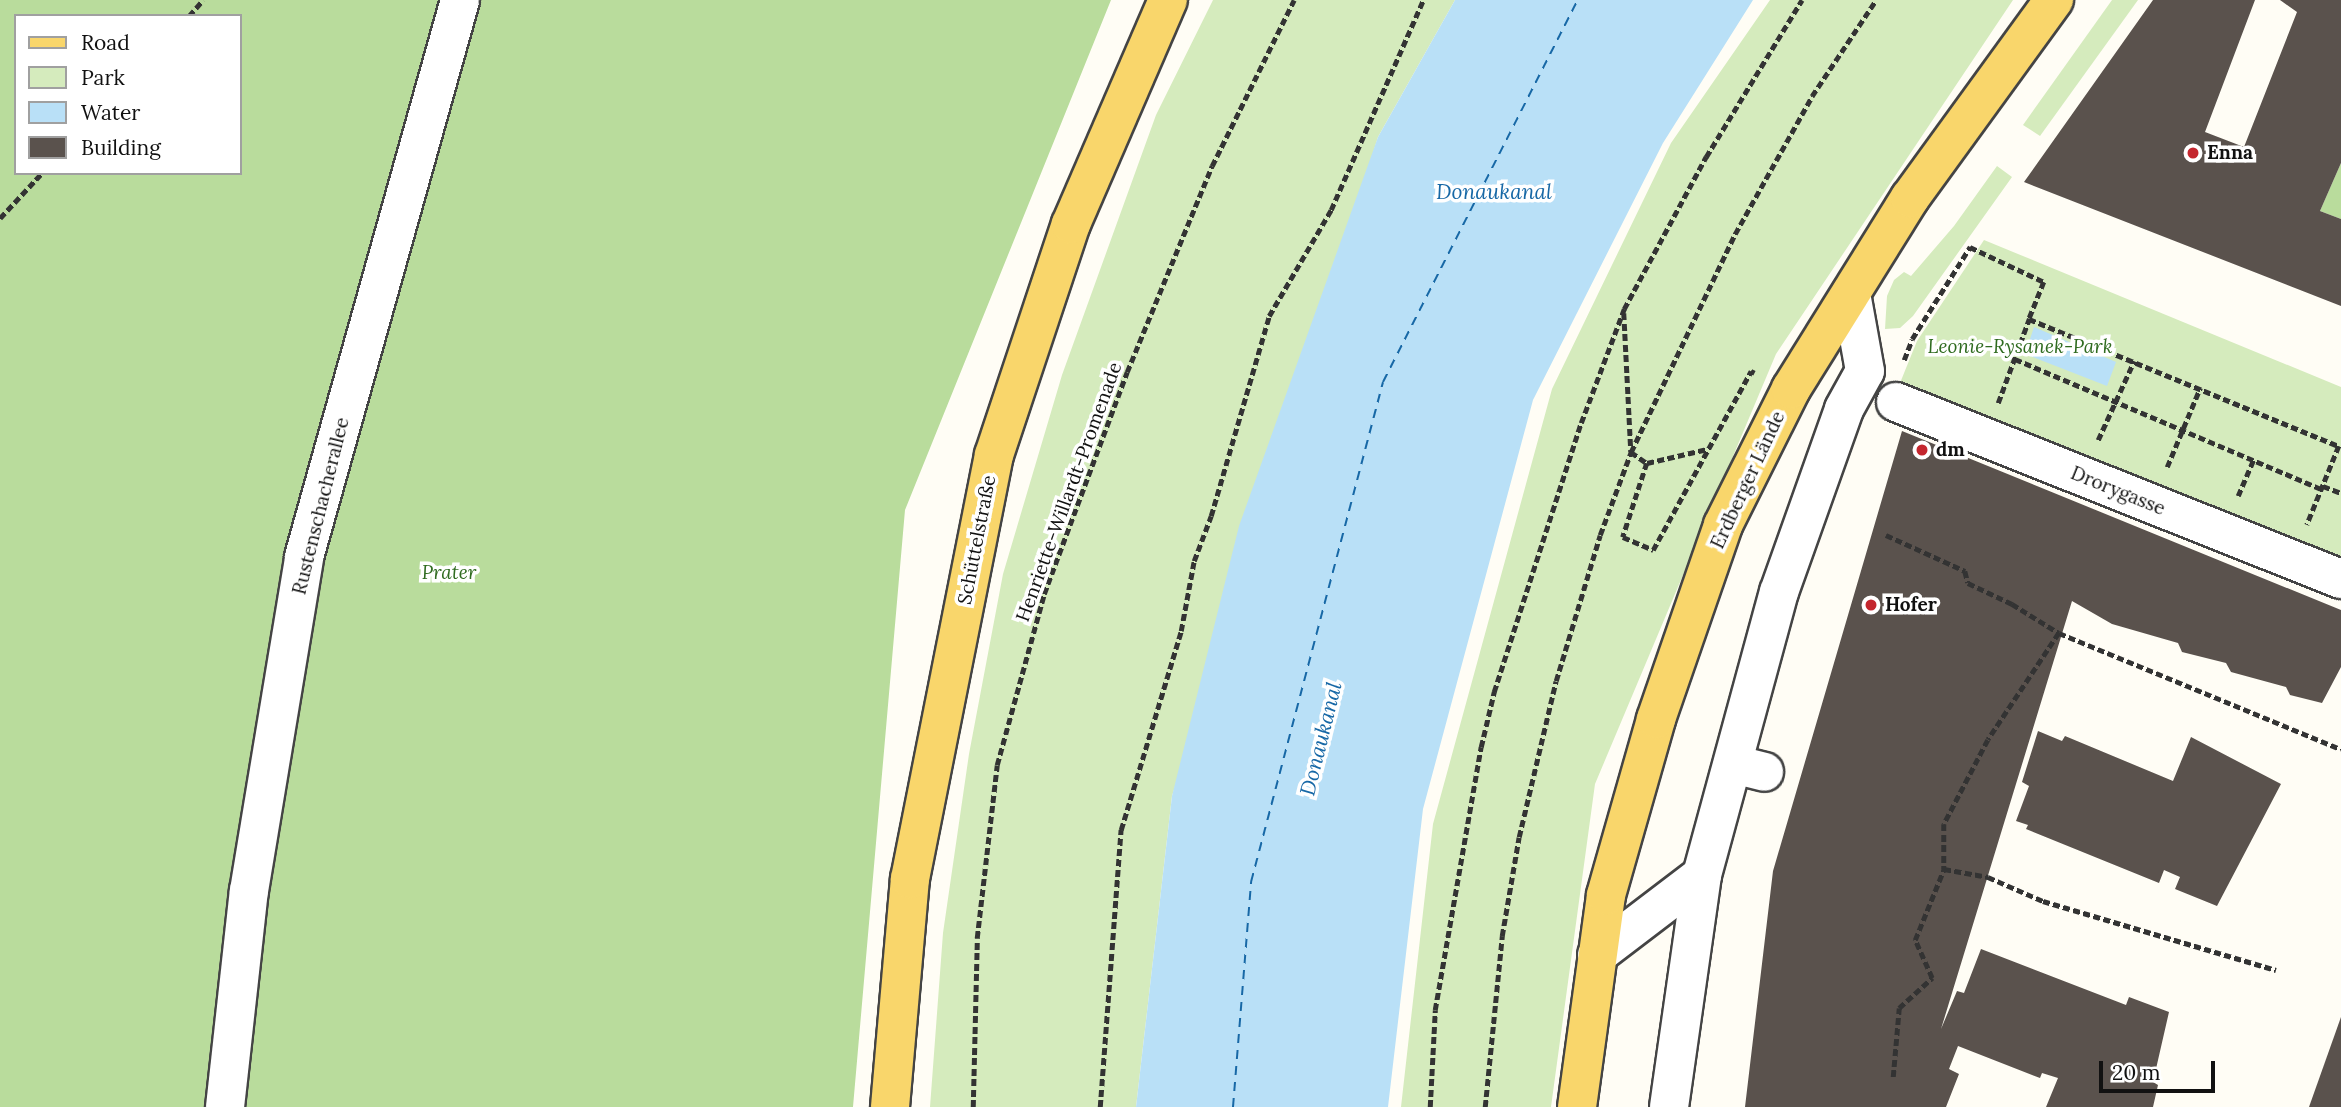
<!DOCTYPE html>
<html>
<head>
<meta charset="utf-8">
<style>
  body { margin:0 }
  #map { position:relative; width:2341px; height:1107px; overflow:hidden; background:#fffdf5; font-family:Lora,serif }
  div>[style] { position:absolute }
  .green>* { inset:0; background:#d5ebbd }
  .forest>* { inset:0; background:#b9dc9c }
  .water>* { inset:0; background:#b9e0f7 }
  .ferry>* { height:2px; margin-top:-1px; transform-origin:0; background:repeating-linear-gradient(90deg,#1768a6 0 9px,transparent 0 16px) }
  .building>* { inset:0; background:#5a524d }
  .path>* { height:4.5px; margin-top:-2.25px; transform-origin:0; background:repeating-linear-gradient(90deg,#333 0 7px,transparent 0 10.5px) }
  .roads { filter:drop-shadow(2px 0 #444) drop-shadow(-2px 0 #444) drop-shadow(0 2px #444) drop-shadow(0 -2px #444) }
  .minor>* { height:38px; margin:-19px; padding:0 19px; transform-origin:19px; border-radius:19px; background:#fff }
  .major>* { height:38px; margin:-19px; padding:0 19px; transform-origin:19px; border-radius:19px; background:#f9d66b }
  .dots>* { width:19px; height:19px; translate:-50% -50%; box-sizing:border-box; border:4px solid #fff; border-radius:50% }
  span { translate:-50% -50%; white-space:nowrap; text-align:center; line-height:1.15; -webkit-text-stroke:7px #fff; paint-order:stroke }
  .poi-label { font-size:19px; color:#111; font-weight:700 }
  .left { translate:0 -50%; text-align:left }
  .park-label { font-size:19px; color:#2f6b1f; font-style:italic }
  .street-label { font-size:19px; color:#111 }
  .water-label { font-size:21px; color:#1768a6; font-style:italic }
  .legend { position:absolute; left:14px; top:14px; width:228px; height:161px; box-sizing:border-box; background:#fff; border:2px solid #a0a0a0; margin:0; padding:9px 12px; list-style:none; font-size:21px; color:#111 }
  .legend li { display:flex; align-items:center; gap:14px; height:35px }
  .legend b { width:35px; border:2px solid #a0a0a0 }
  .scale { position:absolute; left:2099px; top:1061px; width:116px; height:32px; box-sizing:border-box; border:4px solid #111; border-top:0; padding-left:9px; font-size:21px; line-height:24px; white-space:nowrap; color:#111; -webkit-text-stroke:5px #fff; paint-order:stroke }
</style>
</head>
<body>
<div id="map">
  <div class="green">
    <div style="clip-path:polygon(1213px 0,1455px 0,1378px 137px,1172px 796px,1136px 1107px,930px 1107px,943px 933px,969px 754px,1003px 574px,1062px 375px,1156px 115px)"></div>
    <div style="clip-path:polygon(1770px 0,2013px 0,1776px 354px,1595px 784px,1551px 1107px,1401px 1107px,1433px 824px,1552px 389px,1671px 143px)"></div>
    <div style="clip-path:polygon(2112px 0,2138px 0,2040px 136px,2023px 125px)"></div>
    <div style="clip-path:polygon(1997px 166px,2012px 177px,1913px 316px,1900px 328px,1885px 329px,1887px 296px,1894px 280px,1904px 272px,1911px 276px,1954px 226px)"></div>
    <div style="clip-path:polygon(1984px 240px,2341px 387px,2341px 569px,1898px 388px,1917px 341px)"></div>
  </div>
  <div class="forest">
    <div style="clip-path:polygon(evenodd,0 0,1111px 0,905px 510px,853px 1107px,0 1107px,0 0,16px 16px,240px 16px,240px 173px,16px 173px,16px 16px)"></div>
    <div style="clip-path:polygon(2341px 163px,2341px 219px,2320px 211px)"></div>
  </div>
  <div class="water">
    <div style="clip-path:polygon(1455px 0,1753px 0,1663px 143px,1533px 400px,1423px 809px,1388px 1107px,1136px 1107px,1172px 796px,1239px 526px,1378px 137px)"></div>
    <div style="clip-path:polygon(2034px 327px,2116px 362px,2107px 386px,2025px 354px)"></div>
  </div>
  <div class="ferry">
    <div style="left:1233px;top:1107px;width:226px;rotate:-85.4deg"></div>
    <div style="left:1251px;top:882px;width:517px;rotate:-75.21deg"></div>
    <div style="left:1383px;top:382px;width:429px;rotate:-63deg"></div>
  </div>
  <div class="building">
    <div style="clip-path:polygon(2153px 0,2255px 0,2205px 132px,2244px 147px,2297px 12px,2280px 0,2341px 0,2341px 163px,2320px 211px,2341px 219px,2341px 306px,2024px 182px)"></div>
    <div style="clip-path:polygon(1902px 431px,2341px 610px,2341px 667px,2322px 703px,2290px 695px,2286px 687px,2231px 672px,2226px 663px,2182px 652px,2178px 643px,2112px 624px,2072px 601px,1941px 1029px,1957px 991px,1964px 993px,1981px 949px,2126px 1005px,2129px 997px,2169px 1012px,2153px 1082px,2158px 1085px,2153px 1107px,2046px 1107px,2058px 1078px,2042px 1073px,2040px 1078px,1958px 1046px,1949px 1069px,1959px 1074px,1946px 1107px,1745px 1107px,1773px 871px)"></div>
    <div style="clip-path:polygon(2038px 731px,2062px 741px,2065px 736px,2173px 781px,2191px 737px,2281px 784px,2217px 906px,2175px 889px,2180px 877px,2164px 870px,2159px 883px,2026px 829px,2028px 825px,2016px 821px,2029px 786px,2022px 782px)"></div>
    <div style="clip-path:polygon(2341px 1017px,2341px 1107px,2309px 1107px)"></div>
  </div>
  <div class="path">
    <div style="left:189px;top:16px;width:21px;rotate:-49deg"></div>
    <div style="left:0;top:218px;width:62px;rotate:-47deg"></div>
    <div style="left:1624px;top:313px;width:139px;rotate:87.1deg"></div>
    <div style="left:1631px;top:452px;width:19px;rotate:35deg"></div>
    <div style="left:1647px;top:463px;width:78px;rotate:108deg"></div>
    <div style="left:1623px;top:537px;width:33px;rotate:23deg"></div>
    <div style="left:1653px;top:550px;width:204px;rotate:-61.3deg"></div>
    <div style="left:1751px;top:371px;width:4px;rotate:27deg"></div>
    <div style="left:2015px;top:359px;width:332px;rotate:23deg"></div>
    <div style="left:1904px;top:360px;width:22px;rotate:-69deg"></div>
    <div style="left:1912px;top:339px;width:109px;rotate:-57.8deg"></div>
    <div style="left:1970px;top:247px;width:82px;rotate:25.3deg"></div>
    <div style="left:2044px;top:282px;width:40px;rotate:112deg"></div>
    <div style="left:1998px;top:403px;width:90px;rotate:-69.7deg"></div>
    <div style="left:2029px;top:319px;width:335px;rotate:22.3deg"></div>
    <div style="left:2339px;top:446px;width:85px;rotate:112.1deg"></div>
    <div style="left:2098px;top:440px;width:87px;rotate:-65.5deg"></div>
    <div style="left:1647px;top:463px;width:62px;rotate:-13.1deg"></div>
    <div style="left:2167px;top:467px;width:86px;rotate:-67.3deg"></div>
    <div style="left:2323px;top:486px;width:19px;rotate:21deg"></div>
    <div style="left:2238px;top:496px;width:39px;rotate:-67deg"></div>
    <div style="left:1886px;top:535px;width:87px;rotate:24.5deg"></div>
    <div style="left:1965px;top:571px;width:12px;rotate:76deg"></div>
    <div style="left:1968px;top:583px;width:49px;rotate:25.5deg"></div>
    <div style="left:2012px;top:604px;width:55px;rotate:31.7deg"></div>
    <div style="left:2059px;top:633px;width:128px;rotate:123.6deg"></div>
    <div style="left:1988px;top:740px;width:95px;rotate:117.6deg"></div>
    <div style="left:1944px;top:824px;width:45px;rotate:90deg"></div>
    <div style="left:2059px;top:633px;width:305px;rotate:22.4deg"></div>
    <div style="left:1893px;top:1077px;width:69px;rotate:-85deg"></div>
    <div style="left:1899px;top:1008px;width:45px;rotate:-42.3deg"></div>
    <div style="left:1932px;top:978px;width:42px;rotate:-114.1deg"></div>
    <div style="left:1915px;top:940px;width:77px;rotate:-67.8deg"></div>
    <div style="left:1944px;top:869px;width:45px;rotate:10.3deg"></div>
    <div style="left:1988px;top:877px;width:60px;rotate:23.6deg"></div>
    <div style="left:2043px;top:901px;width:243px;rotate:16.5deg"></div>
    <div style="left:973px;top:1107px;width:169px;rotate:-88.6deg"></div>
    <div style="left:977px;top:938px;width:174px;rotate:-83.4deg"></div>
    <div style="left:997px;top:765px;width:177px;rotate:-74.6deg"></div>
    <div style="left:1044px;top:594px;width:237px;rotate:-69.5deg"></div>
    <div style="left:1127px;top:372px;width:223px;rotate:-67.6deg"></div>
    <div style="left:1212px;top:166px;width:185px;rotate:-63.7deg"></div>
    <div style="left:1100px;top:1107px;width:278px;rotate:-85.7deg"></div>
    <div style="left:1121px;top:830px;width:208px;rotate:-73.2deg"></div>
    <div style="left:1181px;top:631px;width:71px;rotate:-79.5deg"></div>
    <div style="left:1194px;top:561px;width:48px;rotate:-69.3deg"></div>
    <div style="left:1211px;top:516px;width:208px;rotate:-73.8deg"></div>
    <div style="left:1269px;top:316px;width:123px;rotate:-59.7deg"></div>
    <div style="left:1331px;top:210px;width:229px;rotate:-66.3deg"></div>
    <div style="left:1430px;top:1107px;width:97px;rotate:-87deg"></div>
    <div style="left:1435px;top:1010px;width:267px;rotate:-80.1deg"></div>
    <div style="left:1481px;top:747px;width:57px;rotate:-76.7deg"></div>
    <div style="left:1494px;top:692px;width:283px;rotate:-72.1deg"></div>
    <div style="left:1581px;top:423px;width:122px;rotate:-69.3deg"></div>
    <div style="left:1624px;top:309px;width:173px;rotate:-61.7deg"></div>
    <div style="left:1706px;top:157px;width:184px;rotate:-58.6deg"></div>
    <div style="left:1485px;top:1107px;width:172px;rotate:-84.3deg"></div>
    <div style="left:1502px;top:936px;width:100px;rotate:-80.3deg"></div>
    <div style="left:1519px;top:837px;width:160px;rotate:-76.7deg"></div>
    <div style="left:1556px;top:681px;width:152px;rotate:-73.2deg"></div>
    <div style="left:1600px;top:535px;width:89px;rotate:-69.5deg"></div>
    <div style="left:1631px;top:452px;width:242px;rotate:-64.5deg"></div>
    <div style="left:1735px;top:234px;width:158px;rotate:-60.8deg"></div>
    <div style="left:1812px;top:96px;width:115px;rotate:-56.3deg"></div>
  </div>
  <div class="roads">
    <div class="minor">
      <div style="left:1896px;top:402px;width:479px;rotate:21.7deg"></div>
      <div style="left:1733px;top:764px;width:32px;rotate:14deg"></div>
      <div style="left:1597px;top:955px;width:132px;rotate:-37.3deg"></div>
      <div style="left:225px;top:1107px;width:217px;rotate:-83.7deg"></div>
      <div style="left:249px;top:891px;width:338px;rotate:-80.6deg"></div>
      <div style="left:304px;top:557px;width:578px;rotate:-74.35deg"></div>
      <div style="left:1669px;top:1107px;width:234px;rotate:-81.9deg"></div>
      <div style="left:1702px;top:875px;width:293px;rotate:-74.8deg"></div>
      <div style="left:1779px;top:592px;width:194px;rotate:-70.4deg"></div>
      <div style="left:1844px;top:409px;width:43px;rotate:-61.1deg"></div>
      <div style="left:1865px;top:371px;width:79px;rotate:-100.2deg"></div>
    </div>
    <div class="major">
      <div style="left:890px;top:1107px;width:229px;rotate:-85deg"></div>
      <div style="left:910px;top:879px;width:432px;rotate:-78.8deg"></div>
      <div style="left:994px;top:455px;width:243px;rotate:-71.6deg"></div>
      <div style="left:1071px;top:224px;width:244px;rotate:-66.6deg"></div>
      <div style="left:1577px;top:1107px;width:214px;rotate:-82.2deg"></div>
      <div style="left:1606px;top:895px;width:183px;rotate:-74.1deg"></div>
      <div style="left:1656px;top:719px;width:205px;rotate:-70.9deg"></div>
      <div style="left:1723px;top:525px;width:152px;rotate:-63.4deg"></div>
      <div style="left:1791px;top:389px;width:225px;rotate:-58.1deg"></div>
      <div style="left:1910px;top:198px;width:245px;rotate:-54deg"></div>
    </div>
  </div>
  <div class="dots">
    <div style="left:2193px;top:153px;background:#c4262e"></div>
    <div style="left:1922px;top:450px;background:#c4262e"></div>
    <div style="left:1871px;top:605px;background:#c4262e"></div>
  </div>
  <div class="poi-label">
    <span class="left" style="left:2207px;top:153px">Enna</span>
    <span class="left" style="left:1936px;top:450px">dm</span>
    <span class="left" style="left:1885px;top:605px">Hofer</span>
  </div>
  <div class="park-label">
    <span style="left:2020px;top:347px">Leonie-Rysanek-Park</span>
    <span style="left:449px;top:573px">Prater</span>
  </div>
  <div class="street-label">
    <span style="left:1748px;top:480px;rotate:-65deg">Erdberger Lände</span>
    <span style="left:2118px;top:491px;rotate:22deg">Drorygasse</span>
    <span style="left:1069px;top:492px;rotate:-70deg">Henriette-Willardt-Promenade</span>
    <span style="left:321px;top:506px;rotate:-76deg">Rustenschacherallee</span>
    <span style="left:977px;top:540px;rotate:-79deg">Schüttelstraße</span>
  </div>
  <div class="water-label">
    <span style="left:1494px;top:192px">Donaukanal</span>
    <span style="left:1321px;top:739px;rotate:-76deg">Donaukanal</span>
  </div>
  <ul class="legend">
  <li><b style="height:9px;background:#f9d66b"></b>Road</li>
  <li><b style="height:19px;background:#d5ebbd"></b>Park</li>
  <li><b style="height:19px;background:#b9e0f7"></b>Water</li>
  <li><b style="height:19px;background:#5a524d"></b>Building</li>
  </ul>
  <div class="scale">20 m</div>
</div>
</body>
</html>
